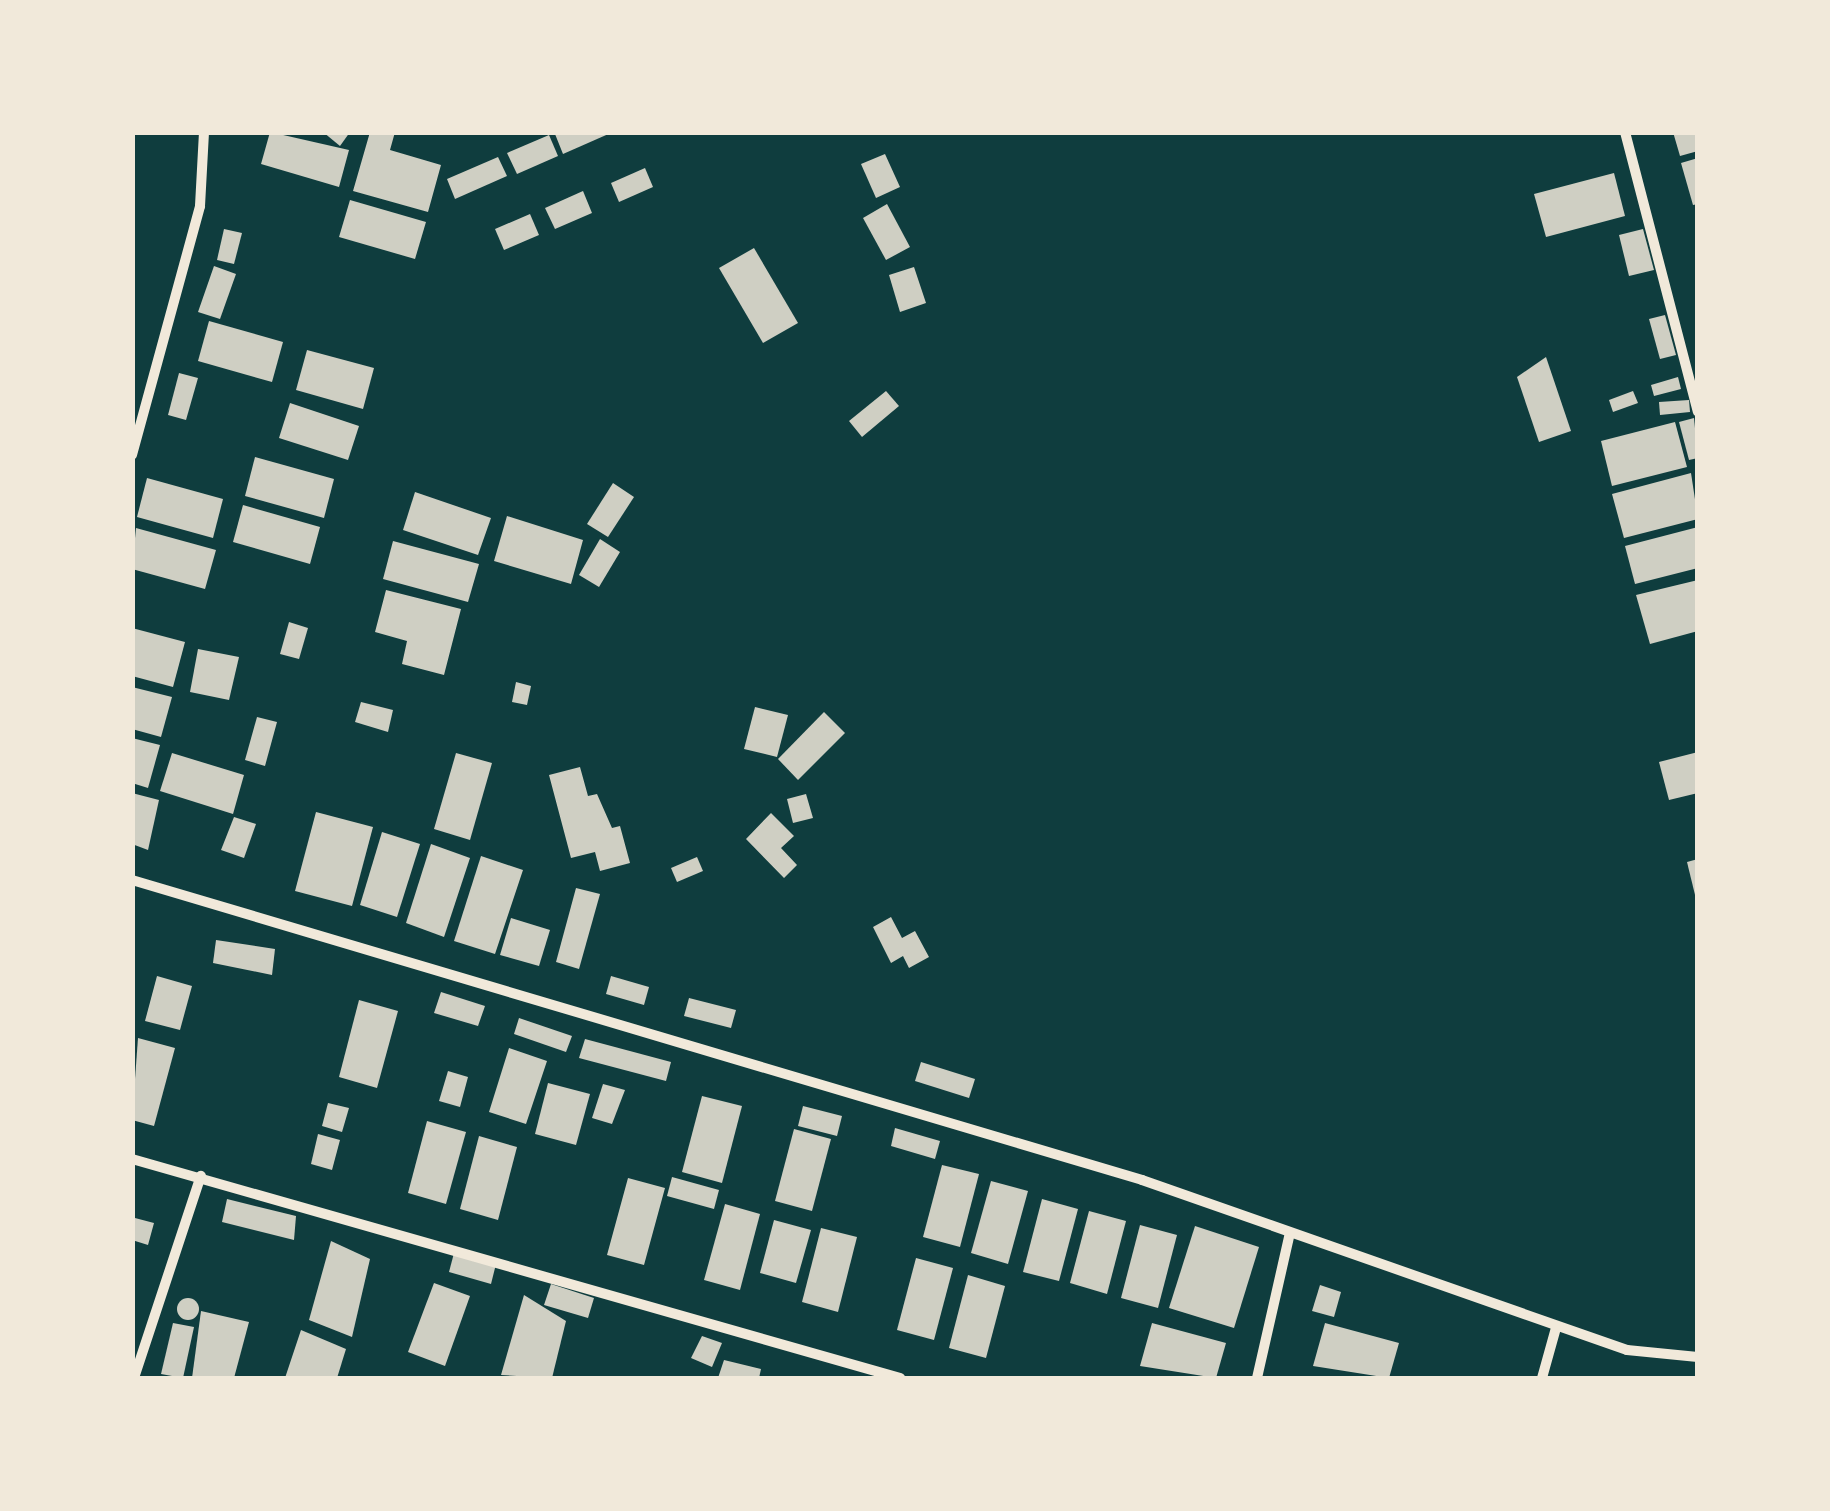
<!DOCTYPE html>
<html>
<head>
<meta charset="utf-8">
<style>
  body { margin:0 }
  #map { position:relative; width:1830px; height:1511px; overflow:hidden; background:#0f3d3e; font-family:Spectral,serif }
  div>[style] { position:absolute }
  .building>* { inset:0; background:#cfcfc3 }
  .round { border-radius:50% }
  .minor>* { height:10px; margin:-5px; padding:0 5px; transform-origin:5px; border-radius:5px; background:#f1e9da }
  span { translate:-50% -50%; white-space:nowrap; text-align:center; line-height:1.15; -webkit-text-stroke:8px #f1e9da; paint-order:stroke }
  .frame { position:absolute; inset:0; border:135px solid #f1e9da; pointer-events:none }
</style>
</head>
<body>
<div id="map">
  <div class="building">
    <div style="clip-path:polygon(270px 132px,349px 150px,339px 187px,261px 164px)"></div>
    <div style="clip-path:polygon(323px 132px,350px 132px,340px 146px)"></div>
    <div style="clip-path:polygon(370px 132px,395px 132px,390px 150px,441px 165px,428px 212px,353px 191px)"></div>
    <div style="clip-path:polygon(613px 132px,563px 154px,555px 134px,559px 132px)"></div>
    <div style="clip-path:polygon(1673px 132px,1698px 132px,1698px 151px,1680px 156px)"></div>
    <div style="clip-path:polygon(549px 135px,558px 156px,517px 174px,507px 153px)"></div>
    <div style="clip-path:polygon(885px 154px,900px 187px,876px 198px,861px 164px)"></div>
    <div style="clip-path:polygon(498px 157px,507px 176px,455px 199px,447px 179px)"></div>
    <div style="clip-path:polygon(1698px 158px,1698px 204px,1693px 205px,1681px 163px)"></div>
    <div style="clip-path:polygon(645px 168px,653px 187px,619px 202px,611px 183px)"></div>
    <div style="clip-path:polygon(1614px 173px,1625px 216px,1546px 237px,1534px 194px)"></div>
    <div style="clip-path:polygon(583px 191px,592px 213px,555px 229px,545px 208px)"></div>
    <div style="clip-path:polygon(350px 200px,426px 222px,415px 259px,339px 237px)"></div>
    <div style="clip-path:polygon(887px 204px,910px 247px,886px 260px,863px 218px)"></div>
    <div style="clip-path:polygon(530px 214px,539px 235px,504px 250px,495px 229px)"></div>
    <div style="clip-path:polygon(224px 229px,242px 233px,234px 264px,217px 260px)"></div>
    <div style="clip-path:polygon(1643px 229px,1654px 270px,1629px 276px,1619px 235px)"></div>
    <div style="clip-path:polygon(754px 248px,798px 323px,763px 343px,719px 268px)"></div>
    <div style="clip-path:polygon(214px 266px,236px 274px,220px 319px,198px 312px)"></div>
    <div style="clip-path:polygon(914px 267px,926px 303px,900px 312px,889px 275px)"></div>
    <div style="clip-path:polygon(1665px 315px,1676px 355px,1660px 359px,1649px 319px)"></div>
    <div style="clip-path:polygon(209px 321px,283px 342px,272px 382px,198px 361px)"></div>
    <div style="clip-path:polygon(307px 350px,374px 368px,363px 409px,296px 390px)"></div>
    <div style="clip-path:polygon(1546px 357px,1571px 431px,1539px 442px,1517px 377px)"></div>
    <div style="clip-path:polygon(179px 373px,198px 378px,186px 420px,168px 415px)"></div>
    <div style="clip-path:polygon(1678px 377px,1681px 389px,1654px 396px,1651px 385px)"></div>
    <div style="clip-path:polygon(886px 391px,899px 406px,862px 437px,849px 421px)"></div>
    <div style="clip-path:polygon(1633px 391px,1638px 403px,1613px 412px,1609px 400px)"></div>
    <div style="clip-path:polygon(1689px 400px,1690px 412px,1660px 415px,1659px 402px)"></div>
    <div style="clip-path:polygon(290px 403px,359px 426px,348px 460px,279px 438px)"></div>
    <div style="clip-path:polygon(1694px 418px,1698px 458px,1689px 460px,1679px 422px)"></div>
    <div style="clip-path:polygon(1675px 422px,1687px 467px,1612px 486px,1601px 441px)"></div>
    <div style="clip-path:polygon(255px 457px,334px 479px,324px 518px,245px 496px)"></div>
    <div style="clip-path:polygon(1691px 473px,1698px 519px,1624px 538px,1612px 494px)"></div>
    <div style="clip-path:polygon(147px 478px,223px 499px,213px 538px,137px 517px)"></div>
    <div style="clip-path:polygon(613px 483px,634px 497px,608px 537px,587px 524px)"></div>
    <div style="clip-path:polygon(415px 492px,491px 518px,478px 555px,403px 530px)"></div>
    <div style="clip-path:polygon(243px 505px,320px 527px,310px 564px,233px 542px)"></div>
    <div style="clip-path:polygon(507px 516px,583px 540px,571px 584px,494px 561px)"></div>
    <div style="clip-path:polygon(1698px 527px,1698px 568px,1635px 584px,1625px 546px)"></div>
    <div style="clip-path:polygon(136px 528px,216px 550px,205px 589px,132px 569px)"></div>
    <div style="clip-path:polygon(600px 539px,620px 552px,599px 587px,579px 575px)"></div>
    <div style="clip-path:polygon(393px 541px,479px 564px,468px 602px,383px 579px)"></div>
    <div style="clip-path:polygon(1698px 580px,1698px 631px,1650px 644px,1636px 595px)"></div>
    <div style="clip-path:polygon(386px 590px,461px 609px,444px 675px,402px 664px,407px 641px,375px 632px)"></div>
    <div style="clip-path:polygon(289px 622px,308px 628px,299px 659px,280px 654px)"></div>
    <div style="clip-path:polygon(132px 628px,185px 642px,173px 687px,132px 676px)"></div>
    <div style="clip-path:polygon(198px 649px,239px 657px,229px 700px,190px 692px)"></div>
    <div style="clip-path:polygon(516px 682px,531px 686px,527px 705px,512px 702px)"></div>
    <div style="clip-path:polygon(132px 687px,172px 697px,161px 737px,132px 729px)"></div>
    <div style="clip-path:polygon(361px 702px,393px 710px,388px 732px,355px 722px)"></div>
    <div style="clip-path:polygon(755px 707px,788px 715px,777px 757px,744px 749px)"></div>
    <div style="clip-path:polygon(824px 712px,845px 733px,798px 780px,778px 759px)"></div>
    <div style="clip-path:polygon(257px 717px,277px 722px,265px 766px,245px 760px)"></div>
    <div style="clip-path:polygon(132px 738px,160px 745px,148px 788px,132px 783px)"></div>
    <div style="clip-path:polygon(1698px 752px,1698px 793px,1669px 800px,1659px 762px)"></div>
    <div style="clip-path:polygon(172px 753px,244px 775px,233px 814px,160px 791px)"></div>
    <div style="clip-path:polygon(456px 753px,492px 763px,470px 840px,434px 829px)"></div>
    <div style="clip-path:polygon(580px 767px,588px 796px,597px 794px,612px 828px,620px 826px,630px 863px,600px 871px,595px 852px,571px 858px,549px 775px)"></div>
    <div style="clip-path:polygon(132px 793px,159px 800px,148px 850px,132px 844px)"></div>
    <div style="clip-path:polygon(806px 794px,813px 818px,793px 823px,787px 799px)"></div>
    <div style="clip-path:polygon(316px 812px,373px 827px,352px 906px,295px 891px)"></div>
    <div style="clip-path:polygon(771px 813px,794px 836px,781px 848px,797px 865px,784px 878px,746px 839px)"></div>
    <div style="clip-path:polygon(234px 817px,256px 824px,244px 858px,221px 850px)"></div>
    <div style="clip-path:polygon(382px 832px,420px 844px,397px 917px,360px 905px)"></div>
    <div style="clip-path:polygon(431px 844px,470px 858px,444px 937px,406px 923px)"></div>
    <div style="clip-path:polygon(481px 856px,523px 870px,495px 954px,454px 941px)"></div>
    <div style="clip-path:polygon(697px 857px,703px 871px,677px 882px,671px 868px)"></div>
    <div style="clip-path:polygon(1698px 859px,1698px 898px,1696px 899px,1687px 862px)"></div>
    <div style="clip-path:polygon(576px 888px,600px 894px,579px 969px,556px 962px)"></div>
    <div style="clip-path:polygon(891px 917px,902px 938px,915px 931px,929px 957px,909px 968px,903px 956px,891px 963px,873px 927px)"></div>
    <div style="clip-path:polygon(511px 918px,550px 930px,539px 966px,500px 955px)"></div>
    <div style="clip-path:polygon(216px 940px,275px 949px,272px 975px,213px 963px)"></div>
    <div style="clip-path:polygon(157px 976px,192px 986px,180px 1030px,145px 1021px)"></div>
    <div style="clip-path:polygon(611px 976px,649px 987px,644px 1005px,606px 994px)"></div>
    <div style="clip-path:polygon(441px 992px,485px 1006px,478px 1026px,434px 1013px)"></div>
    <div style="clip-path:polygon(689px 998px,736px 1010px,731px 1028px,684px 1016px)"></div>
    <div style="clip-path:polygon(359px 1000px,398px 1011px,377px 1088px,339px 1077px)"></div>
    <div style="clip-path:polygon(519px 1018px,572px 1036px,566px 1052px,514px 1034px)"></div>
    <div style="clip-path:polygon(138px 1038px,175px 1048px,154px 1126px,132px 1120px)"></div>
    <div style="clip-path:polygon(585px 1039px,671px 1062px,666px 1081px,579px 1058px)"></div>
    <div style="clip-path:polygon(509px 1048px,547px 1061px,526px 1124px,489px 1112px)"></div>
    <div style="clip-path:polygon(921px 1062px,975px 1079px,969px 1098px,915px 1081px)"></div>
    <div style="clip-path:polygon(448px 1071px,468px 1077px,460px 1107px,439px 1101px)"></div>
    <div style="clip-path:polygon(548px 1083px,590px 1094px,576px 1145px,535px 1134px)"></div>
    <div style="clip-path:polygon(603px 1084px,625px 1090px,612px 1124px,592px 1118px)"></div>
    <div style="clip-path:polygon(702px 1096px,742px 1106px,722px 1183px,682px 1172px)"></div>
    <div style="clip-path:polygon(328px 1103px,349px 1108px,342px 1132px,322px 1126px)"></div>
    <div style="clip-path:polygon(803px 1106px,842px 1116px,837px 1136px,798px 1126px)"></div>
    <div style="clip-path:polygon(427px 1121px,466px 1132px,446px 1204px,408px 1193px)"></div>
    <div style="clip-path:polygon(895px 1128px,940px 1141px,935px 1159px,891px 1146px)"></div>
    <div style="clip-path:polygon(794px 1129px,831px 1139px,812px 1211px,775px 1201px)"></div>
    <div style="clip-path:polygon(318px 1134px,340px 1140px,332px 1170px,311px 1164px)"></div>
    <div style="clip-path:polygon(479px 1136px,517px 1147px,498px 1220px,460px 1209px)"></div>
    <div style="clip-path:polygon(942px 1165px,979px 1174px,960px 1247px,923px 1237px)"></div>
    <div style="clip-path:polygon(672px 1177px,719px 1190px,714px 1209px,667px 1196px)"></div>
    <div style="clip-path:polygon(628px 1178px,665px 1188px,644px 1265px,607px 1255px)"></div>
    <div style="clip-path:polygon(991px 1181px,1028px 1191px,1008px 1264px,971px 1253px)"></div>
    <div style="clip-path:polygon(227px 1199px,296px 1216px,294px 1240px,222px 1222px)"></div>
    <div style="clip-path:polygon(1042px 1199px,1078px 1209px,1059px 1281px,1023px 1272px)"></div>
    <div style="clip-path:polygon(725px 1204px,760px 1214px,740px 1290px,704px 1280px)"></div>
    <div style="clip-path:polygon(1089px 1211px,1126px 1221px,1107px 1294px,1070px 1283px)"></div>
    <div style="clip-path:polygon(135px 1218px,154px 1223px,148px 1245px,132px 1240px)"></div>
    <div style="clip-path:polygon(774px 1220px,811px 1230px,796px 1283px,760px 1273px)"></div>
    <div style="clip-path:polygon(1140px 1225px,1177px 1235px,1158px 1308px,1121px 1298px)"></div>
    <div style="clip-path:polygon(1195px 1226px,1259px 1247px,1234px 1328px,1169px 1308px)"></div>
    <div style="clip-path:polygon(821px 1228px,857px 1237px,838px 1312px,802px 1302px)"></div>
    <div style="clip-path:polygon(331px 1241px,370px 1259px,352px 1337px,309px 1320px)"></div>
    <div style="clip-path:polygon(454px 1253px,496px 1264px,491px 1284px,449px 1272px)"></div>
    <div style="clip-path:polygon(916px 1258px,953px 1268px,934px 1340px,897px 1330px)"></div>
    <div style="clip-path:polygon(968px 1275px,1005px 1286px,986px 1358px,949px 1348px)"></div>
    <div style="clip-path:polygon(434px 1283px,470px 1296px,445px 1366px,408px 1352px)"></div>
    <div style="clip-path:polygon(551px 1284px,594px 1298px,588px 1318px,544px 1305px)"></div>
    <div style="clip-path:polygon(1320px 1285px,1341px 1292px,1334px 1317px,1312px 1311px)"></div>
    <div style="clip-path:polygon(524px 1295px,566px 1321px,552px 1378px,501px 1375px)"></div>
    <div class="round" style="left:177px;top:1298px;width:22px;height:22px"></div>
    <div style="clip-path:polygon(201px 1311px,249px 1322px,234px 1378px,192px 1378px)"></div>
    <div style="clip-path:polygon(173px 1323px,194px 1327px,183px 1378px,161px 1374px)"></div>
    <div style="clip-path:polygon(1152px 1323px,1226px 1343px,1216px 1378px,1140px 1366px)"></div>
    <div style="clip-path:polygon(1325px 1323px,1399px 1343px,1389px 1378px,1313px 1366px)"></div>
    <div style="clip-path:polygon(301px 1330px,346px 1349px,337px 1378px,285px 1378px)"></div>
    <div style="clip-path:polygon(702px 1336px,722px 1343px,712px 1367px,691px 1358px)"></div>
    <div style="clip-path:polygon(724px 1360px,761px 1369px,759px 1378px,718px 1378px)"></div>
  </div>
  <div class="minor">
    <div style="left:1625px;top:132px;width:289px;rotate:75.4deg"></div>
    <div style="left:132px;top:455px;width:258px;rotate:-74.7deg"></div>
    <div style="left:200px;top:206px;width:74px;rotate:-86.9deg"></div>
    <div style="left:132px;top:880px;width:1054px;rotate:16.54deg"></div>
    <div style="left:1142px;top:1180px;width:514px;rotate:19.32deg"></div>
    <div style="left:1627px;top:1350px;width:71px;rotate:5.6deg"></div>
    <div style="left:132px;top:1159px;width:799px;rotate:15.92deg"></div>
    <div style="left:134px;top:1378px;width:213px;rotate:-71.7deg"></div>
    <div style="left:1257px;top:1378px;width:149px;rotate:-77.2deg"></div>
    <div style="left:1542px;top:1378px;width:52px;rotate:-74.4deg"></div>
  </div>
  <div class="frame"></div>
</div>
</body>
</html>
